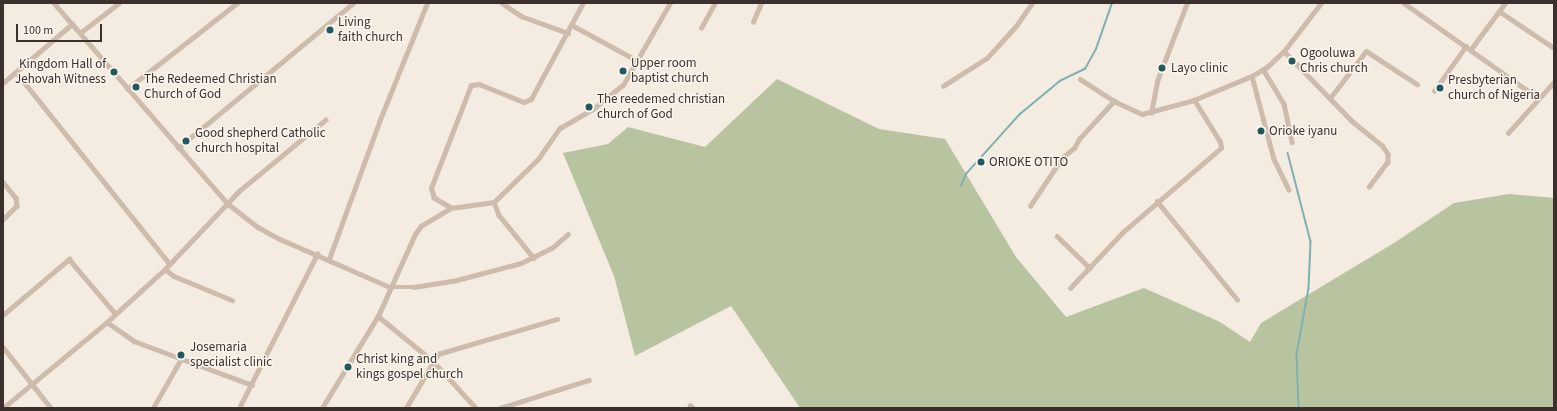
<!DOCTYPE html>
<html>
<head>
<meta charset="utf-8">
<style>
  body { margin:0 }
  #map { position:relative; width:1557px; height:411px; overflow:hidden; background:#f4ebe1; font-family:"Source Sans 3",sans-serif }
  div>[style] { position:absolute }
  .green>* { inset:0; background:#b8c4a0 }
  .stream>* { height:1.5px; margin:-0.75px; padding:0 0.75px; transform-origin:0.75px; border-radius:0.75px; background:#7fb0b2 }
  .street>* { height:4.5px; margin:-2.25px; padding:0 2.25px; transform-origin:2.25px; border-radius:2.25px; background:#cdbbac }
  .dots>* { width:11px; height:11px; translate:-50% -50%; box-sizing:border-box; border:2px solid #fbf5ee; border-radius:50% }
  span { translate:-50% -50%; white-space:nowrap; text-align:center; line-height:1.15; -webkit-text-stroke:3px #fbf5ee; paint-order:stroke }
  .poi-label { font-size:13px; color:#3b302b }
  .left { translate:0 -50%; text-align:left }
  .right { translate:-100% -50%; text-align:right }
  .frame { position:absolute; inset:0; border:4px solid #3b302b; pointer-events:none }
  .scale { position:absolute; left:16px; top:24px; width:86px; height:18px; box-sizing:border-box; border:2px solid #3b302b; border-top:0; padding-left:5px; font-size:12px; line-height:14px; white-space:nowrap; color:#3b302b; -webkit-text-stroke:3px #fbf5ee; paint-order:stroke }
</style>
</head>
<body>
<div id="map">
  <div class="green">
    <div style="clip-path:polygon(777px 79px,879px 129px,945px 139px,1016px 257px,1066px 317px,1144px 288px,1220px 322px,1250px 342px,1261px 323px,1394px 243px,1454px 203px,1509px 194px,1554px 198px,1554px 408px,800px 408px,731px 306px,635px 356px,614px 276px,563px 153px,608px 144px,628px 127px,705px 147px)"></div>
  </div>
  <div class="stream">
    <div style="left:1288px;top:153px;width:92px;rotate:75.5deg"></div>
    <div style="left:1311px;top:242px;width:46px;rotate:92.5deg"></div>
    <div style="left:1309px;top:288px;width:68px;rotate:100.2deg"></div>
    <div style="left:1297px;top:355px;width:53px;rotate:87.8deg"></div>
    <div style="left:961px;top:186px;width:13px;rotate:-67deg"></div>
    <div style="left:966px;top:174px;width:81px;rotate:-48deg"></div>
    <div style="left:1020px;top:114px;width:52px;rotate:-39.5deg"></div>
    <div style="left:1060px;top:81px;width:28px;rotate:-26deg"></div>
    <div style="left:1085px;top:69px;width:23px;rotate:-61deg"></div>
    <div style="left:1096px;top:49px;width:49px;rotate:-70.8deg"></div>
  </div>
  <div class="street">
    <div style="left:54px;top:3px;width:264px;rotate:49.1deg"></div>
    <div style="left:227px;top:203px;width:39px;rotate:38deg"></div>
    <div style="left:258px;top:227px;width:25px;rotate:29deg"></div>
    <div style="left:280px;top:239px;width:120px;rotate:23.6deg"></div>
    <div style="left:390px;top:287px;width:24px"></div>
    <div style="left:414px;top:287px;width:39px;rotate:-9deg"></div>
    <div style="left:453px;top:281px;width:70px;rotate:-14.8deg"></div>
    <div style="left:521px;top:263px;width:34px;rotate:-26deg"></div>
    <div style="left:552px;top:248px;width:21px;rotate:-41deg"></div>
    <div style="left:502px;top:3px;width:23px;rotate:34deg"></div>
    <div style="left:521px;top:16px;width:50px;rotate:19.9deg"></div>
    <div style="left:1404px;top:3px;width:164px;rotate:35.3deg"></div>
    <div style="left:1499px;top:11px;width:66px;rotate:33.9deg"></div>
    <div style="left:753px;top:22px;width:21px;rotate:-67deg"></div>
    <div style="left:572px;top:25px;width:75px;rotate:28.6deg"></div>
    <div style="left:701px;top:28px;width:29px;rotate:-61deg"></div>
    <div style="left:80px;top:33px;width:49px;rotate:-37.6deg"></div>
    <div style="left:1471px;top:49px;width:57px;rotate:-53.5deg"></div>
    <div style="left:1284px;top:51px;width:98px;rotate:45.8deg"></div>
    <div style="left:1352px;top:121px;width:38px;rotate:39deg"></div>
    <div style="left:1382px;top:145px;width:11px;rotate:56deg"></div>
    <div style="left:1388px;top:154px;width:8px;rotate:90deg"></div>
    <div style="left:1388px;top:162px;width:31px;rotate:127deg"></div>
    <div style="left:1263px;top:69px;width:41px;rotate:59deg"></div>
    <div style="left:1284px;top:104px;width:39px;rotate:78deg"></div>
    <div style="left:16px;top:72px;width:245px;rotate:51.3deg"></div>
    <div style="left:1252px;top:76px;width:86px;rotate:75.2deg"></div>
    <div style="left:1274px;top:159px;width:34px;rotate:64deg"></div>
    <div style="left:1080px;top:79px;width:40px;rotate:32.9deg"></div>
    <div style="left:1114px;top:101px;width:31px;rotate:25deg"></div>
    <div style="left:1142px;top:114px;width:54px;rotate:-15.1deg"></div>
    <div style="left:1194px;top:100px;width:63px;rotate:-22.5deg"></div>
    <div style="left:1252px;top:76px;width:17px;rotate:-31deg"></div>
    <div style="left:1267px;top:67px;width:23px;rotate:-43deg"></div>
    <div style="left:1284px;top:51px;width:61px;rotate:-52.4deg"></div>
    <div style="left:3px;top:83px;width:91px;rotate:-40.5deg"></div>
    <div style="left:943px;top:86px;width:52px;rotate:-32.5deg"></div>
    <div style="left:987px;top:58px;width:43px;rotate:-47.8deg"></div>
    <div style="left:1016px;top:26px;width:28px;rotate:-55deg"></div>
    <div style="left:127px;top:89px;width:140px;rotate:-38deg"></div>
    <div style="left:1434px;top:91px;width:55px;rotate:-54.6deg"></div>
    <div style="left:1330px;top:98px;width:59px;rotate:-52.5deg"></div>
    <div style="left:1366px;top:51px;width:61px;rotate:32.9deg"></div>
    <div style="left:1151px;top:113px;width:33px;rotate:-79deg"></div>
    <div style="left:1157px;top:81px;width:84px;rotate:-69deg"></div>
    <div style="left:1508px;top:133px;width:69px;rotate:-48deg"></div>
    <div style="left:178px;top:148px;width:227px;rotate:-39.6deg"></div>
    <div style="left:3px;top:182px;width:21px;rotate:51deg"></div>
    <div style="left:16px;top:198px;width:8px;rotate:83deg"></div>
    <div style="left:17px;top:206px;width:20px;rotate:135deg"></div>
    <div style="left:1157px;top:201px;width:127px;rotate:50.8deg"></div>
    <div style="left:494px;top:202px;width:14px;rotate:69deg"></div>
    <div style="left:499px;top:215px;width:55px;rotate:50.9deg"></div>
    <div style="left:1030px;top:206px;width:58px;rotate:-56.3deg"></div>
    <div style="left:1062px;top:158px;width:16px;rotate:-40deg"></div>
    <div style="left:1074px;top:148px;width:10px;rotate:-61deg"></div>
    <div style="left:1079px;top:139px;width:52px;rotate:-47.4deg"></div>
    <div style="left:451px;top:208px;width:20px;rotate:-150deg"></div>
    <div style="left:434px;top:198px;width:10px;rotate:-107deg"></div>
    <div style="left:431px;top:188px;width:110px;rotate:-68.8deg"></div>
    <div style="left:471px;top:85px;width:8px;rotate:-7deg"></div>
    <div style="left:479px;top:84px;width:48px;rotate:21.8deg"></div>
    <div style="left:524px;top:102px;width:8px;rotate:-23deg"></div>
    <div style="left:531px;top:99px;width:109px;rotate:-61.6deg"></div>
    <div style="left:1057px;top:236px;width:46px;rotate:44.1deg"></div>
    <div style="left:329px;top:259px;width:146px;rotate:-69.9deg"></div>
    <div style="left:379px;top:122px;width:128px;rotate:-68deg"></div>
    <div style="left:165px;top:269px;width:11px;rotate:38deg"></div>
    <div style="left:174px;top:276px;width:63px;rotate:22.5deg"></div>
    <div style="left:1070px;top:288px;width:77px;rotate:-46.6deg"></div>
    <div style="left:1123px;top:232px;width:129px;rotate:-40.6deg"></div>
    <div style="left:1221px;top:148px;width:6px;rotate:-99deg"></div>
    <div style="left:1220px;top:142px;width:49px;rotate:-121.8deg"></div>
    <div style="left:3px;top:315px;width:87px;rotate:-40.3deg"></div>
    <div style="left:69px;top:259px;width:71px;rotate:49.6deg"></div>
    <div style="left:378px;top:316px;width:71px;rotate:39.3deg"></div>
    <div style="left:433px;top:361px;width:64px;rotate:47.5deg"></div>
    <div style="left:107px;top:322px;width:33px;rotate:35deg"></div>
    <div style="left:134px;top:341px;width:126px;rotate:20.4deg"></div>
    <div style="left:3px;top:347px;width:78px;rotate:51.8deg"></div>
    <div style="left:690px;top:405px;width:4px;rotate:45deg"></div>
    <div style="left:3px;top:408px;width:135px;rotate:-39.6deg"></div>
    <div style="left:107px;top:322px;width:79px;rotate:-42.4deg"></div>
    <div style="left:165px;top:269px;width:108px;rotate:-46.5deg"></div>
    <div style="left:239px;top:191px;width:112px;rotate:-39.5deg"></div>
    <div style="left:153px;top:408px;width:56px;rotate:-60.3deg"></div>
    <div style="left:239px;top:408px;width:173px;rotate:-63.1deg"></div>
    <div style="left:322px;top:408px;width:108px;rotate:-58.7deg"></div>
    <div style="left:378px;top:316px;width:90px;rotate:-65.7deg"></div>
    <div style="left:415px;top:234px;width:10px;rotate:-53deg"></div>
    <div style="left:421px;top:226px;width:35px;rotate:-31deg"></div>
    <div style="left:451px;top:208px;width:43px;rotate:-7.9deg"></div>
    <div style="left:494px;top:202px;width:62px;rotate:-44.3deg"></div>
    <div style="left:538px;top:159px;width:38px;rotate:-55deg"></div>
    <div style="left:560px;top:128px;width:38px;rotate:-30deg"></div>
    <div style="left:593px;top:109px;width:38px;rotate:-39deg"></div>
    <div style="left:623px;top:85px;width:95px;rotate:-60.2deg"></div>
    <div style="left:406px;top:408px;width:63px;rotate:-59.3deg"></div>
    <div style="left:438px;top:354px;width:124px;rotate:-16.4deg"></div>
    <div style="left:500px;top:408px;width:93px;rotate:-17.5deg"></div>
  </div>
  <div class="dots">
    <div style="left:330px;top:30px;background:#1f5a5e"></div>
    <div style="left:1292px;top:61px;background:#1f5a5e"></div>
    <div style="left:1162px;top:68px;background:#1f5a5e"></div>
    <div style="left:623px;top:71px;background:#1f5a5e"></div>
    <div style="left:114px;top:72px;background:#1f5a5e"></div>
    <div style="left:136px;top:87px;background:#1f5a5e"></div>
    <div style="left:1440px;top:88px;background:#1f5a5e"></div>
    <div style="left:589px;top:107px;background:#1f5a5e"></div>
    <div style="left:1261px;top:131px;background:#1f5a5e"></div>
    <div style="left:186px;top:141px;background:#1f5a5e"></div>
    <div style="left:981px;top:162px;background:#1f5a5e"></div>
    <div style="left:181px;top:355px;background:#1f5a5e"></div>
    <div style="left:348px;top:367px;background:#1f5a5e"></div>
  </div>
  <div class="poi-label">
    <span class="left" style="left:338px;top:30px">Living<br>faith church</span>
    <span class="left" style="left:1300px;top:61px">Ogooluwa<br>Chris church</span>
    <span class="left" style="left:631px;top:71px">Upper room<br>baptist church</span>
    <span class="right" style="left:106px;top:72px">Kingdom Hall of<br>Jehovah Witness</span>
    <span class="left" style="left:1171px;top:68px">Layo clinic</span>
    <span class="left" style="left:144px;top:87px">The Redeemed Christian<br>Church of God</span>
    <span class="left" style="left:1448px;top:88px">Presbyterian<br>church of Nigeria</span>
    <span class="left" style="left:597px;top:107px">The reedemed christian<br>church of God</span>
    <span class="left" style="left:1269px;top:131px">Orioke iyanu</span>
    <span class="left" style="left:195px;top:141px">Good shepherd Catholic<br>church hospital</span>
    <span class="left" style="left:989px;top:162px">ORIOKE OTITO</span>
    <span class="left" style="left:190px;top:355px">Josemaria<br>specialist clinic</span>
    <span class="left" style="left:356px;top:367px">Christ king and<br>kings gospel church</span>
  </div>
  <div class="frame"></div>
  <div class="scale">100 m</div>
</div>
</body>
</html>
